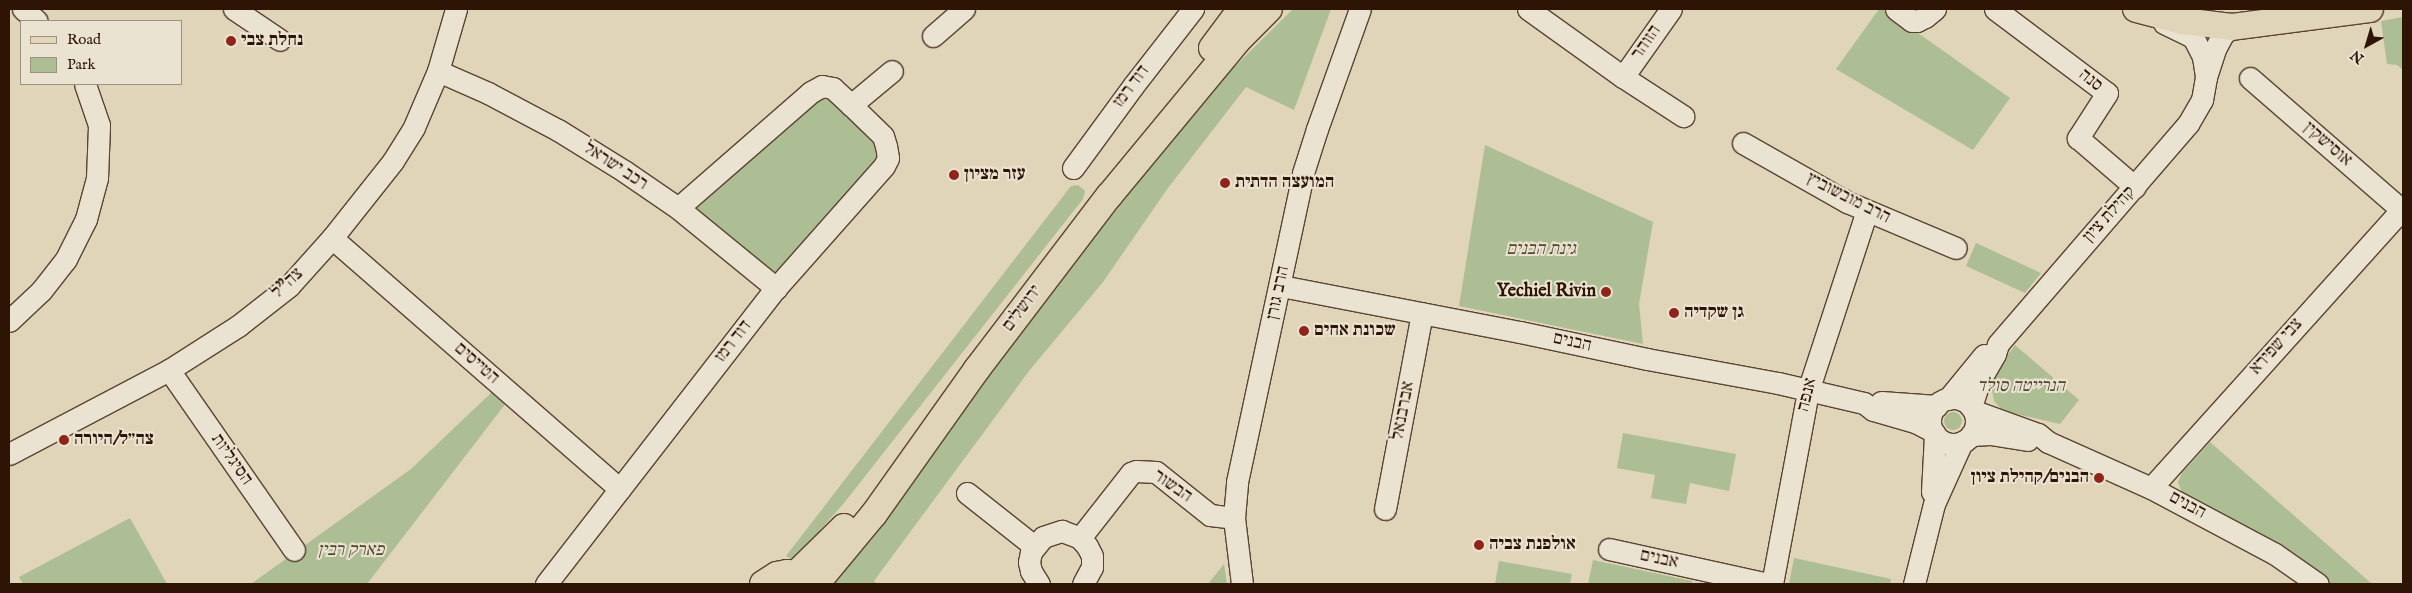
<!DOCTYPE html>
<html>
<head>
<meta charset="utf-8">
<style>
  body { margin:0 }
  #map { position:relative; width:2412px; height:593px; overflow:hidden; background:#e0d4b9; font-family:"IM FELL English","Frank Ruhl Libre",serif }
  div>[style] { position:absolute }
  .green>* { inset:0; background:#adbe94 }
  .round { border-radius:50% }
  .roads { filter:drop-shadow(1px 0 #5a4431) drop-shadow(-1px 0 #5a4431) drop-shadow(0 1px #5a4431) drop-shadow(0 -1px #5a4431) }
  .minor>* { height:21px; margin:-10.5px; padding:0 10.5px; transform-origin:10.5px; border-radius:10.5px; background:#ebe3d2 }
  .minor>.ring { margin:-10.5px; padding:0; box-sizing:content-box; background:none; border:21px solid #ebe3d2; border-radius:50% }
  .major>* { height:26px; margin:-13px; padding:0 13px; transform-origin:13px; border-radius:13px; background:#e0d4b9 }
  .dots>* { width:14px; height:14px; translate:-50% -50%; box-sizing:border-box; border:2px solid #ebe3d2; border-radius:50% }
  span { translate:-50% -50%; white-space:nowrap; text-align:center; line-height:1.15; -webkit-text-stroke:4px #ebe3d2; paint-order:stroke }
  .poi-label { font-size:18px; color:#2e1404; font-weight:700 }
  .left { translate:0 -50%; text-align:left }
  .right { translate:-100% -50%; text-align:right }
  .street-label { font-size:18px; color:#2e1404 }
  .park-label { font-size:18px; color:#54472f; font-style:italic }
  .frame { position:absolute; inset:0; border:10px solid #2e1404; pointer-events:none }
  .legend { position:absolute; left:20px; top:20px; width:162px; height:65px; box-sizing:border-box; background:#ebe3d2; border:1px solid #9f9080; margin:0; padding:6px 9px; list-style:none; font-size:15px; color:#2e1404 }
  .legend li { display:flex; align-items:center; gap:10px; height:25px }
  .legend b { width:25px; border:1px solid #9f9080 }
  .north { position:absolute; left:2342px; top:20px; width:50px; height:50px; -webkit-text-stroke:4px #ebe3d2; paint-order:stroke; rotate:219deg; font-size:14px; font-weight:700; line-height:20px; text-align:center; color:#2e1404 }
  .north::after { content:''; display:block; margin:auto; width:18px; height:22px; background:#2e1404; clip-path:polygon(50% 0,100% 100%,50% 72%,0 100%) }
</style>
</head>
<body>
<div id="map">
  <div class="green">
    <div style="clip-path:polygon(1293px 9px,1331px 9px,1294px 110px,1246px 87px,1168px 188px,1103px 282px,1029px 371px,874px 581px,877px 584px,829px 584px,1034px 313px,1171px 141px,1225px 76px)"></div>
    <div style="clip-path:polygon(1879px 9px,1884px 9px,2010px 98px,1973px 150px,1836px 69px)"></div>
    <div style="clip-path:polygon(2403px 17px,2403px 70px,2397px 65px,2387px 64px,2381px 21px)"></div>
    <div style="clip-path:polygon(821px 91px,878px 138px,882px 154px,773px 279px,686px 208px)"></div>
    <div style="clip-path:polygon(1485px 145px,1653px 222px,1639px 304px,1643px 344px,1459px 306px)"></div>
    <div style="clip-path:polygon(1078px 185px,1085px 191px,1083px 199px,844px 503px,806px 546px,791px 559px,786px 556px,1071px 186px)"></div>
    <div style="clip-path:polygon(1976px 243px,2041px 273px,2025px 293px,1966px 266px)"></div>
    <div style="clip-path:polygon(2015px 345px,2079px 400px,2060px 424px,2003px 411px,1994px 401px,1991px 385px,1999px 367px)"></div>
    <div style="clip-path:polygon(492px 392px,506px 403px,367px 584px,251px 584px,411px 469px)"></div>
    <div class="round" style="left:1944px;top:412px;width:18px;height:18px"></div>
    <div style="clip-path:polygon(1623px 433px,1736px 454px,1729px 491px,1690px 483px,1686px 504px,1651px 498px,1655px 475px,1617px 468px)"></div>
    <div style="clip-path:polygon(2210px 442px,2372px 584px,2327px 584px,2182px 493px,2178px 482px,2182px 473px)"></div>
    <div style="clip-path:polygon(130px 518px,167px 584px,23px 584px,19px 577px)"></div>
    <div style="clip-path:polygon(1794px 558px,1891px 579px,1890px 584px,1789px 584px)"></div>
    <div style="clip-path:polygon(1593px 560px,1692px 581px,1692px 584px,1588px 584px)"></div>
    <div style="clip-path:polygon(1499px 561px,1572px 574px,1570px 584px,1495px 584px)"></div>
    <div style="clip-path:polygon(1224px 564px,1227px 584px,1208px 584px)"></div>
  </div>
  <div class="roads">
    <div class="minor">
      <div style="left:23px;top:9px;width:18px;rotate:41deg"></div>
      <div style="left:234px;top:9px;width:55px;rotate:34deg"></div>
      <div style="left:1528px;top:9px;width:117px;rotate:35.6deg"></div>
      <div style="left:1623px;top:77px;width:72px;rotate:33deg"></div>
      <div style="left:1896px;top:9px;width:20px;rotate:37deg"></div>
      <div style="left:1912px;top:21px;width:5px"></div>
      <div style="left:1917px;top:21px;width:9px;rotate:-27deg"></div>
      <div style="left:1925px;top:17px;width:13px;rotate:-39deg"></div>
      <div style="left:1995px;top:9px;width:140px;rotate:36.9deg"></div>
      <div style="left:2107px;top:93px;width:54px;rotate:122.8deg"></div>
      <div style="left:2078px;top:138px;width:75px;rotate:40.7deg"></div>
      <div style="left:2164px;top:23px;width:32px;rotate:26deg"></div>
      <div style="left:2193px;top:37px;width:22px;rotate:63deg"></div>
      <div style="left:2203px;top:57px;width:20px;rotate:81deg"></div>
      <div style="left:933px;top:36px;width:41px;rotate:-41.1deg"></div>
      <div style="left:438px;top:71px;width:55px;rotate:23.7deg"></div>
      <div style="left:488px;top:93px;width:79px;rotate:27.9deg"></div>
      <div style="left:558px;top:130px;width:78px;rotate:31.8deg"></div>
      <div style="left:624px;top:171px;width:65px;rotate:34.4deg"></div>
      <div style="left:678px;top:208px;width:127px;rotate:39.2deg"></div>
      <div style="left:1623px;top:77px;width:83px;rotate:-54.8deg"></div>
      <div style="left:2250px;top:78px;width:203px;rotate:41deg"></div>
      <div style="left:851px;top:105px;width:53px;rotate:-39.7deg"></div>
      <div style="left:1743px;top:143px;width:120px;rotate:29.6deg"></div>
      <div style="left:1847px;top:202px;width:118px;rotate:22.9deg"></div>
      <div style="left:1073px;top:168px;width:102px;rotate:-53.8deg"></div>
      <div style="left:1133px;top:86px;width:98px;rotate:-52.1deg"></div>
      <div style="left:332px;top:238px;width:382px;rotate:41.1deg"></div>
      <div style="left:1281px;top:286px;width:243px;rotate:10.9deg"></div>
      <div style="left:1520px;top:332px;width:130px;rotate:12deg"></div>
      <div style="left:1647px;top:359px;width:133px;rotate:10.4deg"></div>
      <div style="left:1778px;top:383px;width:88px;rotate:13.1deg"></div>
      <div style="left:1864px;top:403px;width:11px;rotate:38deg"></div>
      <div style="left:1873px;top:410px;width:44px;rotate:15.9deg"></div>
      <div style="left:1915px;top:422px;width:20px;rotate:27deg"></div>
      <div style="left:9px;top:321px;width:44px;rotate:-43.2deg"></div>
      <div style="left:41px;top:291px;width:41px;rotate:-52deg"></div>
      <div style="left:66px;top:259px;width:45px;rotate:-63.4deg"></div>
      <div style="left:86px;top:219px;width:42px;rotate:-75deg"></div>
      <div style="left:97px;top:178px;width:53px;rotate:-87.8deg"></div>
      <div style="left:99px;top:125px;width:43px;rotate:-108.9deg"></div>
      <div style="left:169px;top:370px;width:219px;rotate:55.2deg"></div>
      <div class="ring" style="left:1930px;top:398px;width:25px;height:25px"></div>
      <div style="left:1948px;top:399px;width:57px;rotate:-50.7deg"></div>
      <div style="left:1881px;top:402px;width:56px;rotate:4.1deg"></div>
      <div style="left:1971px;top:407px;width:28px;rotate:-72deg"></div>
      <div style="left:1980px;top:380px;width:30px;rotate:-60deg"></div>
      <div style="left:1995px;top:354px;width:10px;rotate:-73deg"></div>
      <div style="left:1998px;top:344px;width:291px;rotate:-49.2deg"></div>
      <div style="left:2188px;top:124px;width:28px;rotate:-60deg"></div>
      <div style="left:2202px;top:100px;width:23px;rotate:-80deg"></div>
      <div style="left:2206px;top:77px;width:29px;rotate:-72deg"></div>
      <div style="left:2215px;top:49px;width:17px;rotate:-62deg"></div>
      <div style="left:2223px;top:34px;width:11px;rotate:-38deg"></div>
      <div style="left:1974px;top:411px;width:68px;rotate:19.8deg"></div>
      <div style="left:2038px;top:434px;width:13px;rotate:39deg"></div>
      <div style="left:2048px;top:442px;width:113px;rotate:24.1deg"></div>
      <div style="left:2151px;top:488px;width:140px;rotate:28deg"></div>
      <div style="left:2275px;top:554px;width:52px;rotate:34.9deg"></div>
      <div style="left:1971px;top:435px;width:19px;rotate:-3deg"></div>
      <div style="left:1990px;top:434px;width:38px;rotate:9deg"></div>
      <div style="left:9px;top:454px;width:181px;rotate:-27.7deg"></div>
      <div style="left:169px;top:370px;width:82px;rotate:-32.5deg"></div>
      <div style="left:238px;top:326px;width:65px;rotate:-38.1deg"></div>
      <div style="left:289px;top:286px;width:64px;rotate:-48.1deg"></div>
      <div style="left:332px;top:238px;width:98px;rotate:-51.6deg"></div>
      <div style="left:393px;top:161px;width:40px;rotate:-58deg"></div>
      <div style="left:414px;top:127px;width:61px;rotate:-66.8deg"></div>
      <div style="left:438px;top:71px;width:65px;rotate:-73.8deg"></div>
      <div style="left:2151px;top:488px;width:377px;rotate:-48deg"></div>
      <div style="left:1932px;top:492px;width:58px;rotate:-87deg"></div>
      <div style="left:967px;top:493px;width:85px;rotate:38.3deg"></div>
      <div style="left:1385px;top:509px;width:199px;rotate:-79.3deg"></div>
      <div style="left:1080px;top:538px;width:83px;rotate:-51.9deg"></div>
      <div style="left:1131px;top:473px;width:5px;rotate:-22deg"></div>
      <div style="left:1136px;top:471px;width:20px;rotate:3deg"></div>
      <div style="left:1156px;top:472px;width:69px;rotate:38.5deg"></div>
      <div style="left:1210px;top:515px;width:24px;rotate:7deg"></div>
      <div style="left:1609px;top:549px;width:163px;rotate:12.4deg"></div>
      <div style="left:546px;top:584px;width:375px;rotate:-52.2deg"></div>
      <div style="left:776px;top:288px;width:163px;rotate:-48.5deg"></div>
      <div style="left:884px;top:166px;width:9px;rotate:-63deg"></div>
      <div style="left:888px;top:158px;width:12px;rotate:-99deg"></div>
      <div style="left:886px;top:146px;width:10px;rotate:-107deg"></div>
      <div style="left:883px;top:136px;width:45px;rotate:-135.9deg"></div>
      <div style="left:851px;top:105px;width:25px;rotate:-137deg"></div>
      <div style="left:833px;top:88px;width:11px;rotate:-170deg"></div>
      <div style="left:822px;top:86px;width:13px;rotate:151deg"></div>
      <div style="left:811px;top:92px;width:176px;rotate:138.9deg"></div>
      <div style="left:1039px;top:584px;width:15px;rotate:-122deg"></div>
      <div style="left:1031px;top:571px;width:9px;rotate:-103deg"></div>
      <div style="left:1029px;top:562px;width:10px;rotate:-79deg"></div>
      <div style="left:1031px;top:552px;width:19px;rotate:-51deg"></div>
      <div style="left:1043px;top:537px;width:20px;rotate:-18deg"></div>
      <div style="left:1062px;top:531px;width:19px;rotate:21deg"></div>
      <div style="left:1080px;top:538px;width:11px;rotate:49deg"></div>
      <div style="left:1087px;top:546px;width:11px;rotate:63deg"></div>
      <div style="left:1092px;top:556px;width:11px;rotate:90deg"></div>
      <div style="left:1092px;top:567px;width:19px;rotate:118deg"></div>
      <div style="left:1242px;top:584px;width:66px;rotate:-96.9deg"></div>
      <div style="left:1234px;top:518px;width:36px;rotate:-85deg"></div>
      <div style="left:1237px;top:482px;width:316px;rotate:-77.9deg"></div>
      <div style="left:1303px;top:173px;width:46px;rotate:-72.3deg"></div>
      <div style="left:1317px;top:129px;width:127px;rotate:-70.3deg"></div>
      <div style="left:1772px;top:584px;width:196px;rotate:-79.4deg"></div>
      <div style="left:1808px;top:391px;width:189px;rotate:-71.9deg"></div>
      <div style="left:1914px;top:584px;width:82px;rotate:-76deg"></div>
      <div style="left:1934px;top:504px;width:68px;rotate:-65.7deg"></div>
    </div>
    <div class="major">
      <div style="left:2136px;top:9px;width:48px;rotate:14.6deg"></div>
      <div style="left:2182px;top:21px;width:50px;rotate:6.8deg"></div>
      <div style="left:2232px;top:27px;width:139px;rotate:-7.4deg"></div>
      <div style="left:1212px;top:48px;width:49px;rotate:-53.4deg"></div>
      <div style="left:796px;top:574px;width:67px;rotate:-44.4deg"></div>
      <div style="left:763px;top:584px;width:17px;rotate:-33deg"></div>
      <div style="left:777px;top:575px;width:10px;rotate:-11deg"></div>
      <div style="left:787px;top:573px;width:9px;rotate:6deg"></div>
      <div style="left:796px;top:574px;width:17px;rotate:31deg"></div>
      <div style="left:816px;top:584px;width:91px;rotate:-50.4deg"></div>
      <div style="left:874px;top:514px;width:178px;rotate:-54.6deg"></div>
      <div style="left:977px;top:369px;width:218px;rotate:-52.7deg"></div>
      <div style="left:1109px;top:196px;width:201px;rotate:-50.4deg"></div>
      <div style="left:1237px;top:41px;width:45px;rotate:-45deg"></div>
    </div>
  </div>
  <div class="dots">
    <div style="left:231px;top:41px;background:#8f2418"></div>
    <div style="left:954px;top:175px;background:#8f2418"></div>
    <div style="left:1225px;top:183px;background:#8f2418"></div>
    <div style="left:1606px;top:292px;background:#8f2418"></div>
    <div style="left:1674px;top:313px;background:#8f2418"></div>
    <div style="left:1304px;top:331px;background:#8f2418"></div>
    <div style="left:64px;top:440px;background:#8f2418"></div>
    <div style="left:2099px;top:478px;background:#8f2418"></div>
    <div style="left:1479px;top:545px;background:#8f2418"></div>
  </div>
  <div class="poi-label">
    <span class="left" style="left:241px;top:41px">נחלת צבי</span>
    <span class="left" style="left:964px;top:175px">עזר מציון</span>
    <span class="left" style="left:1235px;top:183px">המועצה הדתית</span>
    <span class="right" style="left:1596px;top:292px">Yechiel Rivin</span>
    <span class="left" style="left:1684px;top:313px">גן שקדיה</span>
    <span class="left" style="left:1314px;top:331px">שכונת אחים</span>
    <span class="left" style="left:74px;top:440px">צה״ל/היורה</span>
    <span class="right" style="left:2089px;top:478px">הבנים/קהילת ציון</span>
    <span class="left" style="left:1489px;top:545px">אולפנת צביה</span>
  </div>
  <div class="street-label">
    <span style="left:1647px;top:43px;rotate:-55deg">הזוהר</span>
    <span style="left:2090px;top:81px;rotate:39deg">סנה</span>
    <span style="left:1132px;top:87px;rotate:-53deg">דוד רמז</span>
    <span style="left:2327px;top:145px;rotate:41deg">אוסישקין</span>
    <span style="left:615px;top:167px;rotate:33deg">רכב ישראל</span>
    <span style="left:1848px;top:199px;rotate:27deg">הרב מובשוביץ</span>
    <span style="left:2110px;top:215px;rotate:-48deg">קהילת ציון</span>
    <span style="left:288px;top:284px;rotate:-43deg">צה"ל</span>
    <span style="left:1279px;top:293px;rotate:-78deg">הרב גורן</span>
    <span style="left:1023px;top:309px;rotate:-53deg">ירושלים</span>
    <span style="left:734px;top:342px;rotate:-52deg">דוד רמז</span>
    <span style="left:1572px;top:343px;rotate:12deg">הבנים</span>
    <span style="left:2277px;top:347px;rotate:-48deg">צבי שפירא</span>
    <span style="left:476px;top:364px;rotate:41deg">הטייסים</span>
    <span style="left:1808px;top:395px;rotate:-76deg">אנפה</span>
    <span style="left:1404px;top:411px;rotate:-79deg">אברבנאל</span>
    <span style="left:231px;top:460px;rotate:55deg">הסיגליות</span>
    <span style="left:1172px;top:487px;rotate:35deg">הבשור</span>
    <span style="left:2187px;top:506px;rotate:28deg">הבנים</span>
    <span style="left:1659px;top:560px;rotate:12deg">אבנים</span>
  </div>
  <div class="park-label">
    <span style="left:1541px;top:250px">גינת הבנים</span>
    <span style="left:2021px;top:387px">הנרייטה סולד</span>
    <span style="left:351px;top:551px">פארק רבין</span>
  </div>
  <div class="frame"></div>
  <ul class="legend">
  <li><b style="height:6px;background:#e0d4b9"></b>Road</li>
  <li><b style="height:14px;background:#adbe94"></b>Park</li>
  </ul>
  <div class="north">N</div>
</div>
</body>
</html>
